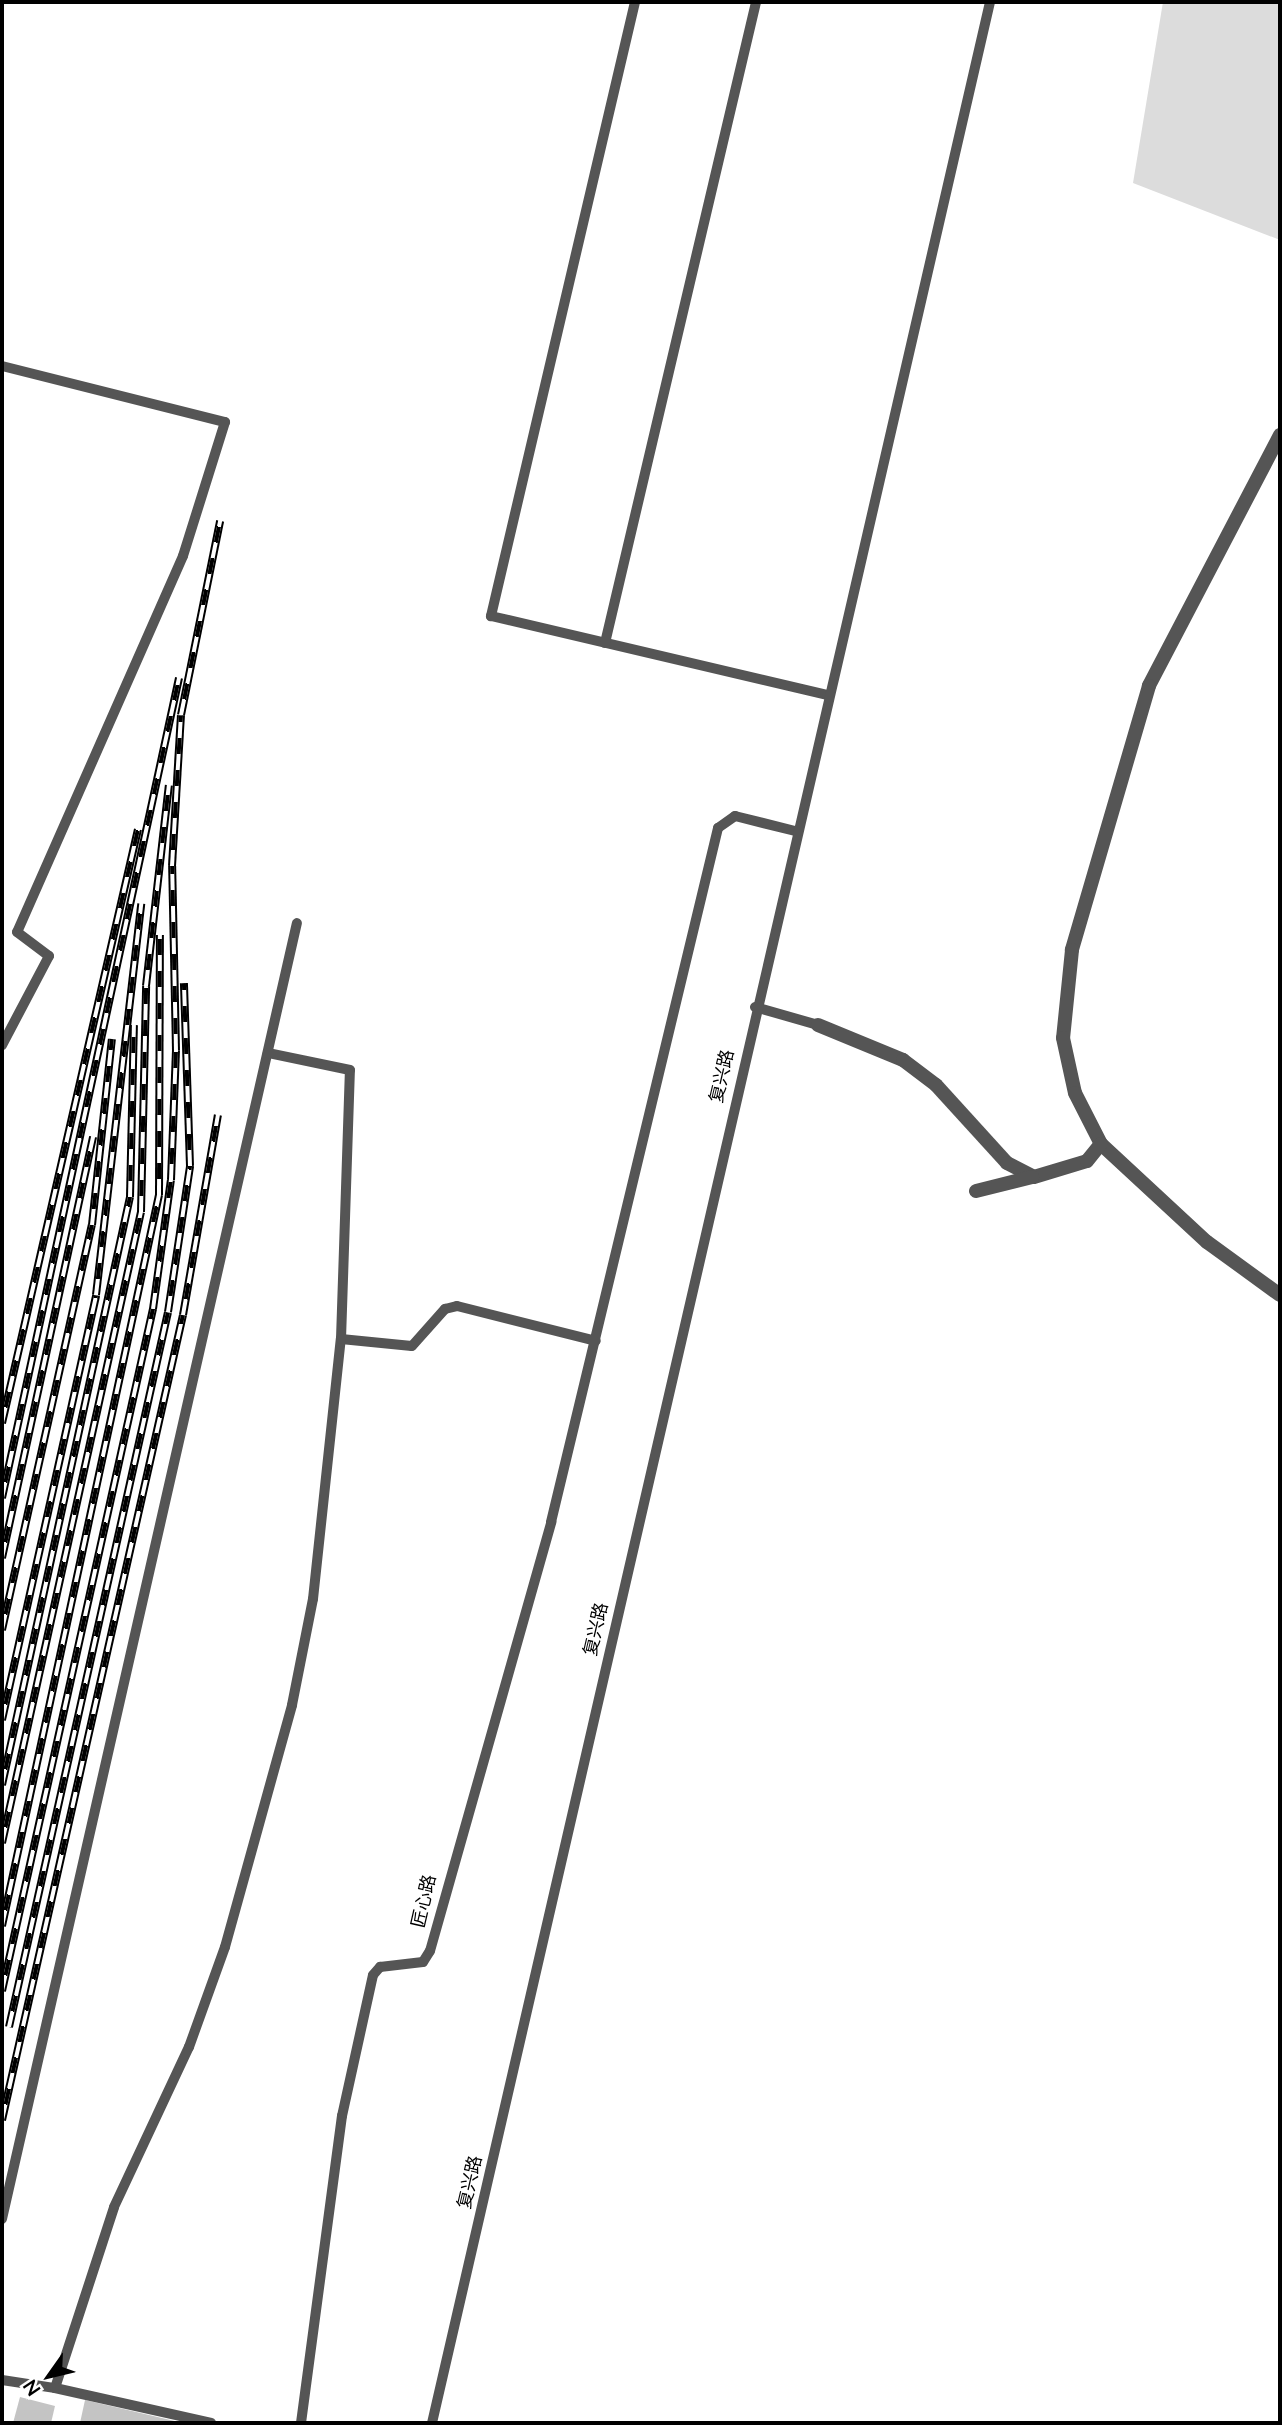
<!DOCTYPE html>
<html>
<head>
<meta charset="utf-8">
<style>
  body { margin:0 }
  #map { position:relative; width:1282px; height:2425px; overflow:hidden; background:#fff; font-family:Lato,"Noto Sans SC",sans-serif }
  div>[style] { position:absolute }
  .green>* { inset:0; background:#dcdcdc }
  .building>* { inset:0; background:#c4c4c4 }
  .service>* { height:10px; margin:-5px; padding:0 5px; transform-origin:5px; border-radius:5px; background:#555 }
  .minor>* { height:14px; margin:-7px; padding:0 7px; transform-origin:7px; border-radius:7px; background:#555 }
  .rail>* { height:8px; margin-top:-4px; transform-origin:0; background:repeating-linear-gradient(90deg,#fff 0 16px,#000 0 32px); box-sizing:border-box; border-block:2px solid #000 }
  span { translate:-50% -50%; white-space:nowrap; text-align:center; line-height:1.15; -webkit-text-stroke:5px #fff; paint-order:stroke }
  .street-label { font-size:18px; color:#000 }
  .frame { position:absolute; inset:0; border:4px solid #000; pointer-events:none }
  .north { position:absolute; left:14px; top:2341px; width:70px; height:70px; -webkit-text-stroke:5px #fff; paint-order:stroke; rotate:236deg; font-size:19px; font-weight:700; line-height:28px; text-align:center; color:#000 }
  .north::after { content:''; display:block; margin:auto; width:24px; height:32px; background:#000; clip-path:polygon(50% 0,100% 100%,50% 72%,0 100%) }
</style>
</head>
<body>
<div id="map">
  <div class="green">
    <div style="clip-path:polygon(1163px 2px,1280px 2px,1280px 240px,1133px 183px)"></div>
  </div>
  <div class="building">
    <div style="clip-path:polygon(20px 2397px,55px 2406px,51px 2423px,13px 2423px)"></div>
    <div style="clip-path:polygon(85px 2400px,179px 2422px,179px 2423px,80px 2423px)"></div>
  </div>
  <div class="service">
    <div style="left:635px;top:2px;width:631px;rotate:103.2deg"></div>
    <div style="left:491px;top:616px;width:345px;rotate:13.2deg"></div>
    <div style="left:2px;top:366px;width:230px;rotate:14.1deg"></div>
    <div style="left:225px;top:422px;width:140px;rotate:107.4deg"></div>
    <div style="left:183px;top:556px;width:411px;rotate:113.8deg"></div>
    <div style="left:17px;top:932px;width:40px;rotate:37deg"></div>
    <div style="left:49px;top:956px;width:101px;rotate:117.8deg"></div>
    <div style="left:605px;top:643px;width:659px;rotate:-76.74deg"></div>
    <div style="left:755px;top:1007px;width:66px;rotate:15.9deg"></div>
    <div style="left:341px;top:1339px;width:71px;rotate:5.6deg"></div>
    <div style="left:412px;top:1346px;width:50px;rotate:-48.3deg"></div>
    <div style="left:445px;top:1309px;width:12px;rotate:-14deg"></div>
    <div style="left:457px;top:1306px;width:143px;rotate:14.1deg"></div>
    <div style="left:2px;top:2219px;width:1329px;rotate:-77.18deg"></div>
    <div style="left:2px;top:2380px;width:54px;rotate:8.6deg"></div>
    <div style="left:55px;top:2388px;width:190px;rotate:-71.9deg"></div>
    <div style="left:114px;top:2207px;width:177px;rotate:-64.9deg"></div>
    <div style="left:189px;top:2047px;width:106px;rotate:-70.2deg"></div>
    <div style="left:225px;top:1947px;width:251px;rotate:-74.5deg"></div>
    <div style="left:292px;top:1705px;width:108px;rotate:-78.8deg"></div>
    <div style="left:313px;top:1599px;width:262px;rotate:-83.9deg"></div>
    <div style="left:341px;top:1339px;width:269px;rotate:-88.1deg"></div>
    <div style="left:350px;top:1070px;width:84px;rotate:-168.3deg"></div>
    <div style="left:55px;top:2388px;width:160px;rotate:12.6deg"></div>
    <div style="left:301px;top:2423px;width:310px;rotate:-82.4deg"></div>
    <div style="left:342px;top:2116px;width:144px;rotate:-77.6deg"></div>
    <div style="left:373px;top:1975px;width:11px;rotate:-49deg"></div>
    <div style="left:380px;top:1967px;width:43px;rotate:-6.6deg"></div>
    <div style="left:423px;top:1962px;width:13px;rotate:-58deg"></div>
    <div style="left:430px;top:1951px;width:446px;rotate:-74.2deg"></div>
    <div style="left:551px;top:1522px;width:714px;rotate:-76.47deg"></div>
    <div style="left:718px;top:828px;width:21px;rotate:-35deg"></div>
    <div style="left:735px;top:816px;width:62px;rotate:14deg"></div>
    <div style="left:432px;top:2423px;width:2484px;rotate:-77.02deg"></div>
  </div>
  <div class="minor">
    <div style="left:1280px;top:435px;width:283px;rotate:117.6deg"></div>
    <div style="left:1149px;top:686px;width:275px;rotate:106.3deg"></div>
    <div style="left:1072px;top:950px;width:88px;rotate:95.8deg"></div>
    <div style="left:1063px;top:1038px;width:56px;rotate:77.7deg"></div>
    <div style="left:1075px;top:1093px;width:57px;rotate:63deg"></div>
    <div style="left:1101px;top:1144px;width:144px;rotate:42.8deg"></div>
    <div style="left:1207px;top:1242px;width:90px;rotate:36deg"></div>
    <div style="left:818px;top:1025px;width:92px;rotate:22.4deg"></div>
    <div style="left:903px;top:1060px;width:41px;rotate:37.1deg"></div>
    <div style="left:936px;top:1085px;width:105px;rotate:47.7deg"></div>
    <div style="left:1007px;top:1163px;width:30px;rotate:27deg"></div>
    <div style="left:1034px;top:1177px;width:55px;rotate:-16.8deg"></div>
    <div style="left:1087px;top:1161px;width:22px;rotate:-51deg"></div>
    <div style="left:976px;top:1191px;width:58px;rotate:-14deg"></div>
  </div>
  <div class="rail">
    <div style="left:2px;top:1423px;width:609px;rotate:-77.1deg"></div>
    <div style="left:2px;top:1498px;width:839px;rotate:-77.82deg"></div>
    <div style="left:2px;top:1558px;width:431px;rotate:-77.8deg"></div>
    <div style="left:2px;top:1630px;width:415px;rotate:-77.5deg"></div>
    <div style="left:92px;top:1225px;width:187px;rotate:-83.9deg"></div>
    <div style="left:2px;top:1720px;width:435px;rotate:-77.5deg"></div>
    <div style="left:96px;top:1295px;width:394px;rotate:-83.4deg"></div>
    <div style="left:2px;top:1785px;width:602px;rotate:-77.72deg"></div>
    <div style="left:130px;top:1197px;width:172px;rotate:-88.7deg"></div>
    <div style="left:2px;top:1843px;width:646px;rotate:-77.58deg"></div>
    <div style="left:141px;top:1212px;width:226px;rotate:-88.7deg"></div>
    <div style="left:146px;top:986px;width:202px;rotate:-83.5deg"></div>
    <div style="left:2px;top:1926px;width:748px;rotate:-77.88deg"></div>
    <div style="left:159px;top:1195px;width:260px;rotate:-89.8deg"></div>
    <div style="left:2px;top:1991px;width:699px;rotate:-77.52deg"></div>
    <div style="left:153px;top:1309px;width:130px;rotate:-82.1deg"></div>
    <div style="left:171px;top:1180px;width:130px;rotate:-87.8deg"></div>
    <div style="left:176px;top:1050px;width:184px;rotate:-91.2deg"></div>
    <div style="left:172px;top:866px;width:151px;rotate:-86.6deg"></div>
    <div style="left:181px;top:715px;width:198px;rotate:-78.6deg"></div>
    <div style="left:9px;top:2027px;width:732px;rotate:-77.46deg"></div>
    <div style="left:168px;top:1312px;width:148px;rotate:-81.4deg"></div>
    <div style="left:190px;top:1166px;width:183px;rotate:-91.9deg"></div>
    <div style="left:2px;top:2120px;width:825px;rotate:-77.33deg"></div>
    <div style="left:183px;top:1315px;width:203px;rotate:-80.1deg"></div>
  </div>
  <div class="street-label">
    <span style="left:721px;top:1076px;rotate:-77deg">复兴路</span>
    <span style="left:595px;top:1629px;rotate:-77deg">复兴路</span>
    <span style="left:423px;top:1901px;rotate:-77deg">匠心路</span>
    <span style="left:469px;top:2182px;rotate:-77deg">复兴路</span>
  </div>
  <div class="frame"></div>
  <div class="north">N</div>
</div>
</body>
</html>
